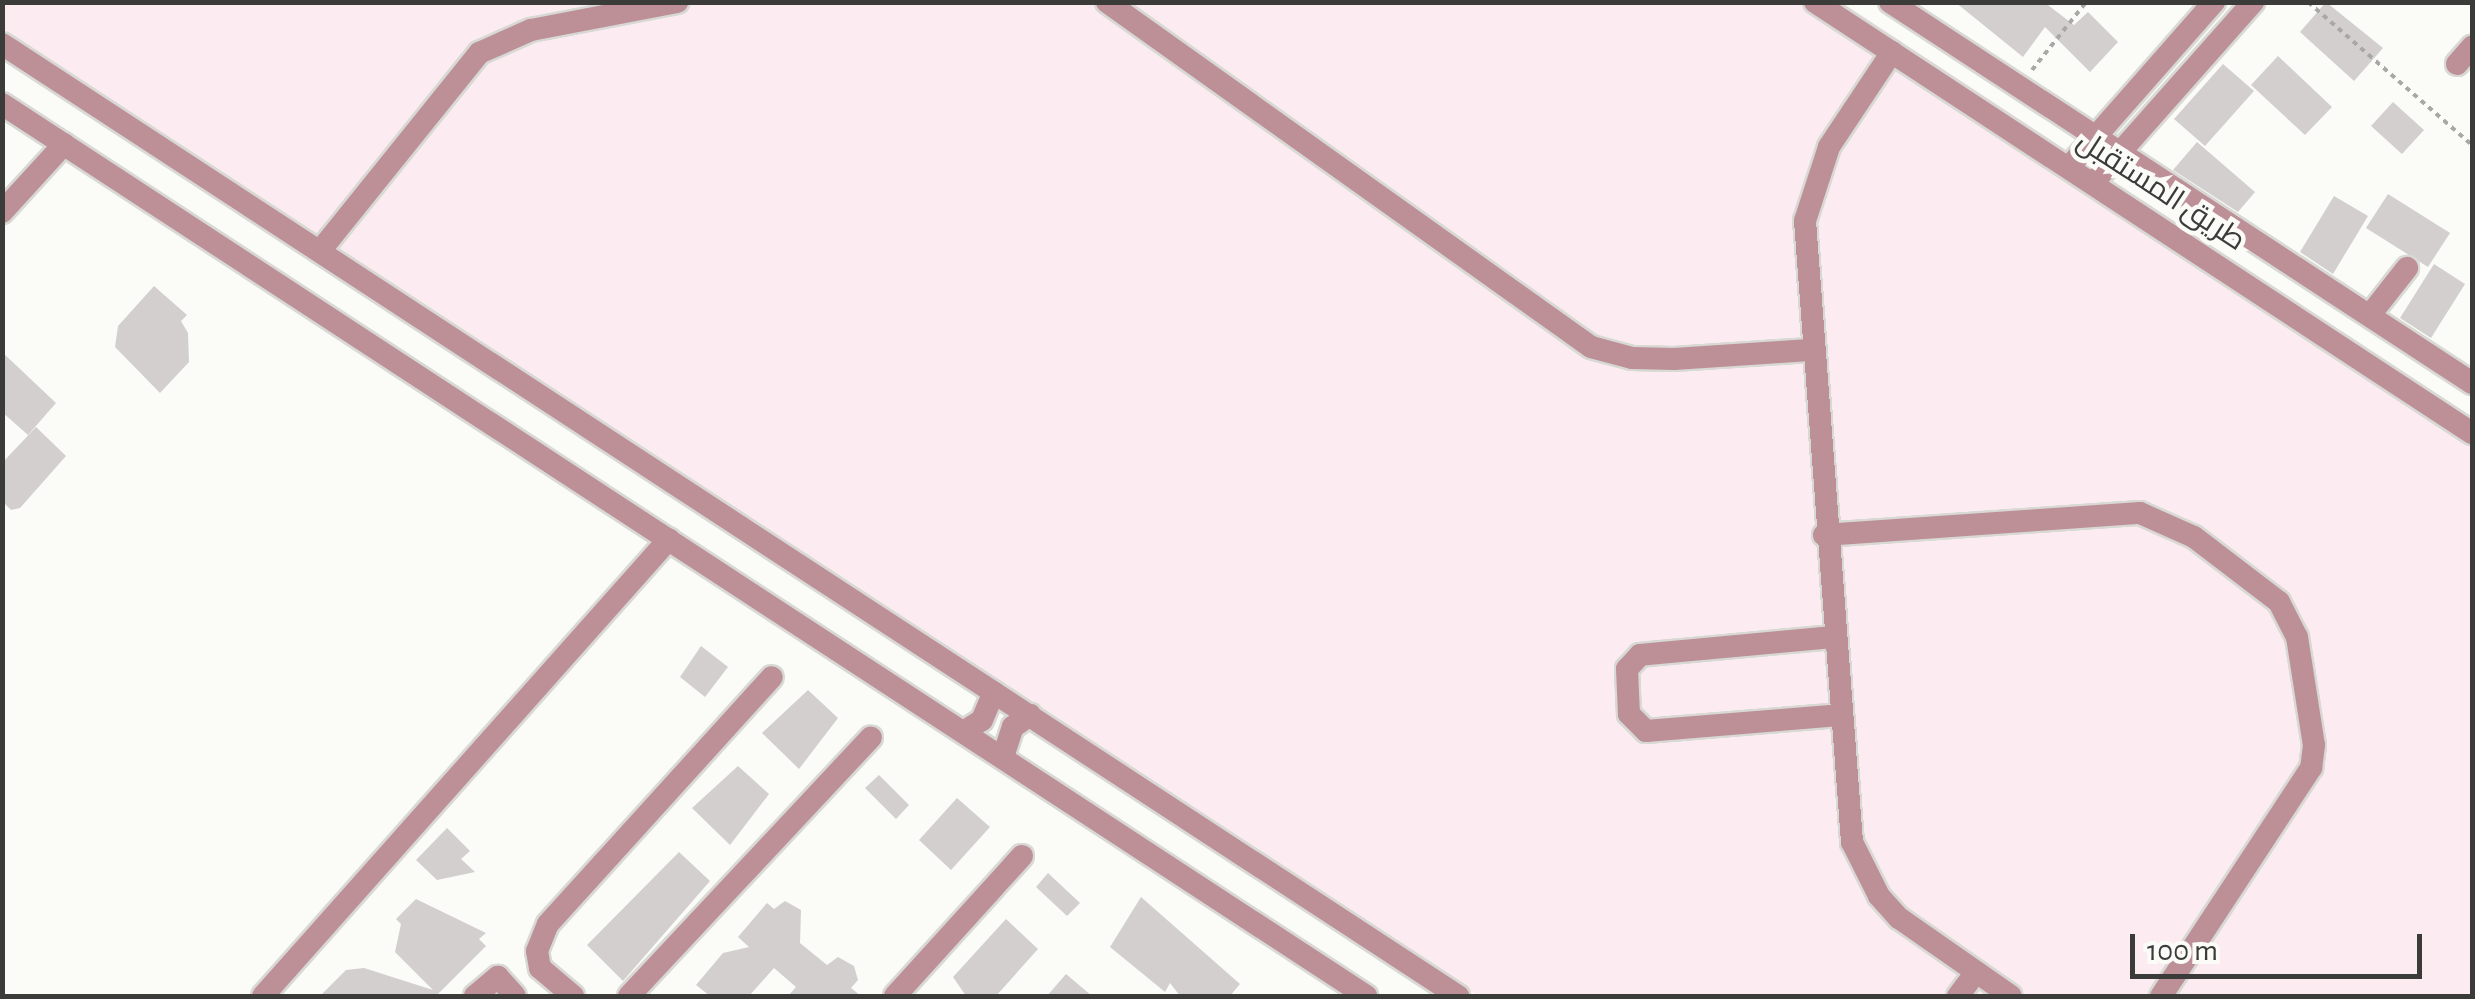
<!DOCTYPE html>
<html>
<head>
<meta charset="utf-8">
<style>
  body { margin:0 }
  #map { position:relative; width:2475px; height:999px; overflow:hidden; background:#fbfbf7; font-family:"Alegreya Sans",Cairo,sans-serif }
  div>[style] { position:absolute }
  .commercial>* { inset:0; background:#fcecf1 }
  .building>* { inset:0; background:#d3cfcf }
  .path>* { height:4px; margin-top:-2px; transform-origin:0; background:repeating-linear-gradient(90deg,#a8a8a5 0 5px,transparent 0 10px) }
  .roads { filter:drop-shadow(2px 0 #d8d8d5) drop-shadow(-2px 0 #d8d8d5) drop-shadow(0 2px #d8d8d5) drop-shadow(0 -2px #d8d8d5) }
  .minor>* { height:22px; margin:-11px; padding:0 11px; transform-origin:11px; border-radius:11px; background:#bd9098 }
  span { translate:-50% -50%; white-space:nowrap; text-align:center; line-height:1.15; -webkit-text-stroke:9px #fbfbf7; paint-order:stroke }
  .street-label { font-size:30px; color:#3b3b39 }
  .frame { position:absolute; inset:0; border:5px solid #3b3b39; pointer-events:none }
  .scale { position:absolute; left:2130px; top:934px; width:292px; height:45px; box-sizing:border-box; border:5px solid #3b3b39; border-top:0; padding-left:12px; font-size:30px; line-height:35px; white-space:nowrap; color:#3b3b39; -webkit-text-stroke:8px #fbfbf7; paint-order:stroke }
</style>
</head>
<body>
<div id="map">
  <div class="commercial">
    <div style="clip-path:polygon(2px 3px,1843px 3px,2472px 417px,2472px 996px,1478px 996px,36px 52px,3px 29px)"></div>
  </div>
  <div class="building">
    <div style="clip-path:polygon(1955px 2px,2044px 2px,2074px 25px,2088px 12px,2118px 42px,2090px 72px,2045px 27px,2023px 57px)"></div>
    <div style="clip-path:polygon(2326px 2px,2383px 48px,2354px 81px,2300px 32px)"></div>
    <div style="clip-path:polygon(2278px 56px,2332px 107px,2305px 135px,2251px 85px)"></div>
    <div style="clip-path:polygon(2223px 64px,2254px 91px,2205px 146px,2174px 119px)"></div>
    <div style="clip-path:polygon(2393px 102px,2424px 130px,2402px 154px,2371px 126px)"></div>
    <div style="clip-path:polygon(2197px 142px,2255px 192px,2238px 212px,2173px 170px)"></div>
    <div style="clip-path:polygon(2388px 194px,2450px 233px,2428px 267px,2366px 228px)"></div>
    <div style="clip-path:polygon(2334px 196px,2368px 216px,2333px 274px,2300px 252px)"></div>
    <div style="clip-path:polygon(2434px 264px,2465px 284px,2431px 338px,2400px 318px)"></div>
    <div style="clip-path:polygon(154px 286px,187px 315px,181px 321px,188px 333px,189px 362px,160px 393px,115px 347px,118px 326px)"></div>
    <div style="clip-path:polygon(2px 352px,56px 403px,28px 435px,2px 412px)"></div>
    <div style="clip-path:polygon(36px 427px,66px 456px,20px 508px,11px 510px,2px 501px,2px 463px)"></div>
    <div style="clip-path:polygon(701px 646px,728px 667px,705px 697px,680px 677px)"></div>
    <div style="clip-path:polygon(808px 690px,838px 718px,799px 769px,762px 733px)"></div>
    <div style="clip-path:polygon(738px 766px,769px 794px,730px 845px,692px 808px)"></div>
    <div style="clip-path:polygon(879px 775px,909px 805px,896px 819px,865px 788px)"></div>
    <div style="clip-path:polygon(957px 798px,990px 827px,951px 870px,919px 840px)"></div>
    <div style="clip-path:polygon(447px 828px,470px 851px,461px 859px,475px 872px,437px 880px,416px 860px)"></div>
    <div style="clip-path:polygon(679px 852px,710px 881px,623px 981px,587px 945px)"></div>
    <div style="clip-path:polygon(1048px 873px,1080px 903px,1067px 916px,1036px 887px)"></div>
    <div style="clip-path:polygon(1141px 897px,1240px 984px,1230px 996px,1180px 996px,1170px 983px,1165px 992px,1110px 947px)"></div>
    <div style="clip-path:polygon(416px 899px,486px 933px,479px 939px,486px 946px,436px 996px,320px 996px,346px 970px,364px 968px,433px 990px,395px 952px,401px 924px,396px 919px)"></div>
    <div style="clip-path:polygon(785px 901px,801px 910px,800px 943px,827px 965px,838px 957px,854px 966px,858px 980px,851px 988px,861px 996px,788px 996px,796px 987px,774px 968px,749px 996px,710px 996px,696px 985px,723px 953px,749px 947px,738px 937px,767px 903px,774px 909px)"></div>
    <div style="clip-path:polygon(1006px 919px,1038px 949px,996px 996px,966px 996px,953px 977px)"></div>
    <div style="clip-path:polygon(1066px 974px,1092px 996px,1047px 996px)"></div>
  </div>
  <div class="path">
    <div style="left:2308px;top:2px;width:218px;rotate:41.1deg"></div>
    <div style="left:2032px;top:70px;width:87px;rotate:-51.5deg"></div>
  </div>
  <div class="roads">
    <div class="minor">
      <div style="left:1107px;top:2px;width:594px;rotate:35.48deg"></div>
      <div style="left:1591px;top:347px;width:42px;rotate:15deg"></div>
      <div style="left:1632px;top:358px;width:42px;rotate:1.4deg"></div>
      <div style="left:1674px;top:359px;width:136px;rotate:-3.8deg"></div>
      <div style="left:1815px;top:2px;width:786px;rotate:33.27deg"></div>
      <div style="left:1890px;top:2px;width:696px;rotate:33.21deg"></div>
      <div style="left:2px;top:44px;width:1740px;rotate:33.18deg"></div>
      <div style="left:1892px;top:52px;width:114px;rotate:123.6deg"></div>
      <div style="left:1829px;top:147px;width:78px;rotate:108deg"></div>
      <div style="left:1805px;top:221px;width:623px;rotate:85.67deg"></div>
      <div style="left:1852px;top:842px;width:60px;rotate:63.4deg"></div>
      <div style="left:1879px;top:896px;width:30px;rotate:48deg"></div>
      <div style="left:1899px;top:918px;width:136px;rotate:34.9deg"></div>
      <div style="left:2457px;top:64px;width:23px;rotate:-49deg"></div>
      <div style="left:2px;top:104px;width:1630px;rotate:33.18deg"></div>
      <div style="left:2069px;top:167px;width:220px;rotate:-48.7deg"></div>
      <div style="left:2093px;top:183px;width:242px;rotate:-48.5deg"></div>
      <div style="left:2px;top:212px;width:92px;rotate:-47.6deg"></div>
      <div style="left:320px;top:251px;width:254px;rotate:-51.2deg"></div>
      <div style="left:479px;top:53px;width:57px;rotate:-23.9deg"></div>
      <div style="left:531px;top:30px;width:149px;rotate:-10.9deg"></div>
      <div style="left:2370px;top:315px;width:60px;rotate:-51.8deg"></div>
      <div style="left:1824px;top:535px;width:317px;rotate:-4deg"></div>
      <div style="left:2140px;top:513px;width:59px;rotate:24deg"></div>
      <div style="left:2194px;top:537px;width:107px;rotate:37.4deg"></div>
      <div style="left:2279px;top:602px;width:39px;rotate:63deg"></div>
      <div style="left:2297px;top:637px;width:109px;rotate:81.1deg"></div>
      <div style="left:2314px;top:745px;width:23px;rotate:97deg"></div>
      <div style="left:2311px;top:768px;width:273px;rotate:123.3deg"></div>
      <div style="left:1833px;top:637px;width:194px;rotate:174.7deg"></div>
      <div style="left:1640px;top:655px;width:19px;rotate:133deg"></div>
      <div style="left:1627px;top:669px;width:45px;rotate:87.5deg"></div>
      <div style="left:1629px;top:714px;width:24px;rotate:45deg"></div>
      <div style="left:1646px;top:731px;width:194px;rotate:-4.7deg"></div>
      <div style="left:965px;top:731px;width:20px;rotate:-33deg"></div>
      <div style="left:982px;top:720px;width:30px;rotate:-67deg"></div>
      <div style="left:1003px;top:757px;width:32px;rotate:-72deg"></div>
      <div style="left:1013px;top:727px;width:21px;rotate:-35deg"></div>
      <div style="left:263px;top:996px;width:611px;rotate:-48.38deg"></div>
      <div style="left:475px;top:996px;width:30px;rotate:-40deg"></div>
      <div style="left:498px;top:977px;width:25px;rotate:48deg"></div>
      <div style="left:573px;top:996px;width:43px;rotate:-139.7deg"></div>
      <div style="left:540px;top:968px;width:17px;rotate:-100deg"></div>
      <div style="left:537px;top:951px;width:29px;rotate:-68deg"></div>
      <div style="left:548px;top:924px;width:333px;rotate:-47.8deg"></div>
      <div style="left:629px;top:996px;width:354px;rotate:-46.9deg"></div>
      <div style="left:895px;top:996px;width:189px;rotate:-47.8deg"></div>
      <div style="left:1958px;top:996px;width:30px;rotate:-53deg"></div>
    </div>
  </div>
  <div class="street-label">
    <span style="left:2161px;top:191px;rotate:33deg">طريق المستقبل</span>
  </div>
  <div class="frame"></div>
  <div class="scale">100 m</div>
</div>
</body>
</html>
